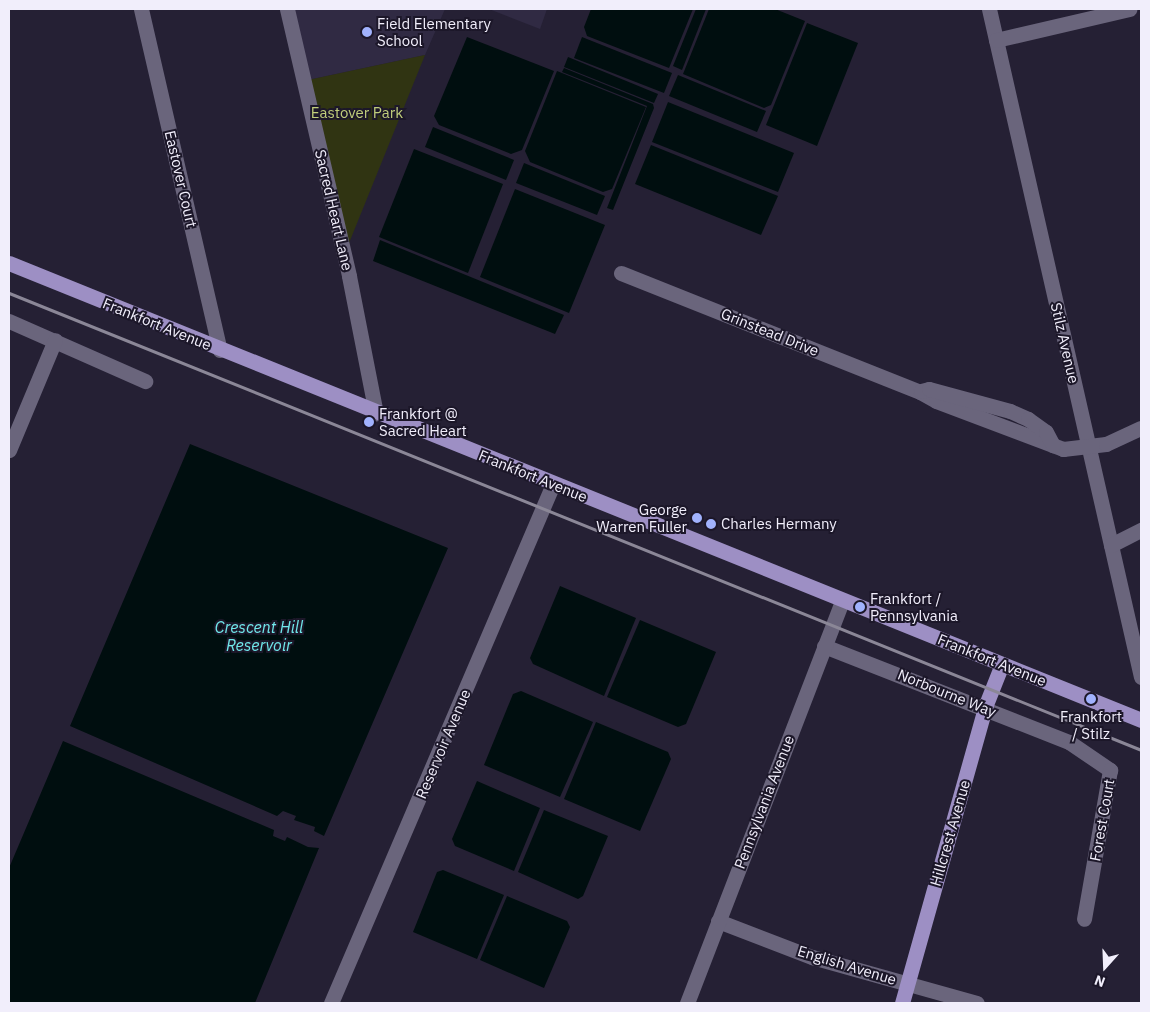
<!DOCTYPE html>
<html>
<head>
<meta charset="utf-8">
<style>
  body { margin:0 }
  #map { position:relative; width:1150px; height:1012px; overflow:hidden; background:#252034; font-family:"IBM Plex Sans",sans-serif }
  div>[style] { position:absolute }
  .built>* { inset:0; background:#302a43 }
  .green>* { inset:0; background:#303412 }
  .water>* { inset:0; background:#000e0f }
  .minor>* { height:15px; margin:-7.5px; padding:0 7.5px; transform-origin:7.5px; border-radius:7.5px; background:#6a657c }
  .major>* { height:15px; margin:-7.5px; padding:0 7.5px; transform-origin:7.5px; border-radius:7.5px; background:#9d8fc4 }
  .rail>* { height:3px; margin:-1.5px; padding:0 1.5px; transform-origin:1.5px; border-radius:1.5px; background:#8b8797 }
  .dots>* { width:14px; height:14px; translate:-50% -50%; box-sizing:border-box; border:2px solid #1c1729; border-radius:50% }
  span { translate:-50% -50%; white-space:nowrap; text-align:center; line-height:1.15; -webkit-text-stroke:4px #1c1729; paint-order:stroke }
  .poi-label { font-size:15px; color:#f1eefb }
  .left { translate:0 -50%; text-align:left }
  .right { translate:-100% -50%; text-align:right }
  .park-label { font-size:15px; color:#c1ce7b }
  .street-label { font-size:15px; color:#f1eefb }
  .water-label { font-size:16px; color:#70e7ea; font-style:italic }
  .frame { position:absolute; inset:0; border:10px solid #f1eefb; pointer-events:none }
  .north { position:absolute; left:1080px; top:942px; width:50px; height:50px; -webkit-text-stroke:4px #1c1729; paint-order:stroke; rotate:200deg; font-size:14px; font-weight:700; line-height:20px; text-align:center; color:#f1eefb }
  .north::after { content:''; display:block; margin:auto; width:18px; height:22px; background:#f1eefb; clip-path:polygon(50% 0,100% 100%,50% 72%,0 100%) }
</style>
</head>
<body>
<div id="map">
  <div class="built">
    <div style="clip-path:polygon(294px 9px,445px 9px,425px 55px,308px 80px)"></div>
    <div style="clip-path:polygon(489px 9px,547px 9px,540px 29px)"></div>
  </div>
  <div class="green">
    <div style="clip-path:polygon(425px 55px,347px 248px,308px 80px)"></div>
  </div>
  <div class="water">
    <div style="clip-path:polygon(591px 9px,693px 9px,669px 68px,587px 36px,584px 27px)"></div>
    <div style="clip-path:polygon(696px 9px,706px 9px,682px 70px,673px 66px)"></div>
    <div style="clip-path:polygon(709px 9px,775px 9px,805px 21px,771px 105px,764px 108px,683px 74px)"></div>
    <div style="clip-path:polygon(807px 23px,858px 43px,817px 146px,766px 125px)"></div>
    <div style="clip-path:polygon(467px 37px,554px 71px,522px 150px,511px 154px,439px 125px,434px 116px)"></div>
    <div style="clip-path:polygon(582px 37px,672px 73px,664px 93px,574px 58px)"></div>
    <div style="clip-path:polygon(568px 57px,658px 94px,654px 103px,564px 67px)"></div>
    <div style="clip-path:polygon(564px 68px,653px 104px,654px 108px,613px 210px,607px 208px,647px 106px,562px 72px)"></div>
    <div style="clip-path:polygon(557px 71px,646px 107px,612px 189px,603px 192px,530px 162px,525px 151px)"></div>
    <div style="clip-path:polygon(678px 75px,766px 111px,757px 132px,669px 96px)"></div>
    <div style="clip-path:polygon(668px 102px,794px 153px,778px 192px,652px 142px)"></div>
    <div style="clip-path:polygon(433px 127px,514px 160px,506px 180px,425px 147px)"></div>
    <div style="clip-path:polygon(651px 145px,778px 196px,761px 235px,635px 184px)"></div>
    <div style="clip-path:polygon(414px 149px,503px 184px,468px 273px,379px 237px)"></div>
    <div style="clip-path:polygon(524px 163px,605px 196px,597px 215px,516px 183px)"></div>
    <div style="clip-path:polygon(515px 189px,605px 225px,569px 313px,480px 277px)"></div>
    <div style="clip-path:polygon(380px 240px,564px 315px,555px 334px,373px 261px)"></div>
    <div style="clip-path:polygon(190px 444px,448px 548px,324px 836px,314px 831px,315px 827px,294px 820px,296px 816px,283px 811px,277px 816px,70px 726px)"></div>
    <div style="clip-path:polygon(560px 586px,636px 618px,604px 696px,533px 664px,530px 658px)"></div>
    <div style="clip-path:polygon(640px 620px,716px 652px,686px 724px,678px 727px,607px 697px)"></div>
    <div style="clip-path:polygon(521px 691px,593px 722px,560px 797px,484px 765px,513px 694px)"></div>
    <div style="clip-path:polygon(596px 722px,668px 752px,671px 759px,640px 831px,564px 799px)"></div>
    <div style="clip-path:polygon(63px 741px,274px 830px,273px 836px,285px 841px,287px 837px,308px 847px,319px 848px,255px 1003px,9px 1003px,9px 868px)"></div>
    <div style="clip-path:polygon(477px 781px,540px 808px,514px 871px,455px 846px,452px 839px)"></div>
    <div style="clip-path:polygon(544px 810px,608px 836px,583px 896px,578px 899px,518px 872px)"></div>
    <div style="clip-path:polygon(443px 870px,504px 895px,477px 959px,413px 932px,437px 872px)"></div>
    <div style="clip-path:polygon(507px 896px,567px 921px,570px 927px,544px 988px,480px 960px)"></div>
  </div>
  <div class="minor">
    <div style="left:141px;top:9px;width:350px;rotate:77deg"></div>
    <div style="left:287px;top:9px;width:274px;rotate:76.9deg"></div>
    <div style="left:349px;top:276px;width:140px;rotate:78.9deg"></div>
    <div style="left:989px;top:9px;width:685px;rotate:77.18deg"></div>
    <div style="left:996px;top:40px;width:137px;rotate:-13.1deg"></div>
    <div style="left:621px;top:273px;width:322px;rotate:21.7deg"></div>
    <div style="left:920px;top:392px;width:18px;rotate:29deg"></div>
    <div style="left:936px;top:401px;width:136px;rotate:20.7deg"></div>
    <div style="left:1063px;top:449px;width:43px;rotate:-6.6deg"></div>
    <div style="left:1106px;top:444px;width:38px;rotate:-25deg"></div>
    <div style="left:9px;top:321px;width:149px;rotate:23.8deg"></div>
    <div style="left:921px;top:391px;width:8px;rotate:-14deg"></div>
    <div style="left:929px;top:389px;width:84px;rotate:15.2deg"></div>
    <div style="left:1010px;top:411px;width:20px;rotate:24deg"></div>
    <div style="left:1028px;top:419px;width:22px;rotate:36deg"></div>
    <div style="left:1046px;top:432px;width:15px;rotate:62deg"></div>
    <div style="left:9px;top:450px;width:119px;rotate:-67.3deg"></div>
    <div style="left:1111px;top:545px;width:34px;rotate:-27deg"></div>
    <div style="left:824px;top:646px;width:263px;rotate:21.4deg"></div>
    <div style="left:1069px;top:742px;width:50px;rotate:34.3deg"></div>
    <div style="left:1110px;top:770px;width:151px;rotate:99.9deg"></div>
    <div style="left:718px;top:921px;width:101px;rotate:21deg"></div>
    <div style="left:812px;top:957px;width:171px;rotate:15.6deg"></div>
    <div style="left:331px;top:1003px;width:564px;rotate:-66.84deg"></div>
    <div style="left:687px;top:1003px;width:431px;rotate:-68.9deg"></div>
  </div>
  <div class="major">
    <div style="left:9px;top:263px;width:1221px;rotate:21.98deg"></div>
    <div style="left:902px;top:1003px;width:307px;rotate:-74.3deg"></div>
    <div style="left:985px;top:707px;width:46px;rotate:-68.4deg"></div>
  </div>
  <div class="rail">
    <div style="left:9px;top:293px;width:1221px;rotate:21.98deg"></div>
  </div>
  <div class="dots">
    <div style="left:367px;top:32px;background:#a1b2fd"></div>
    <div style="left:369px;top:422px;background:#a1b2fd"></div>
    <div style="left:697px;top:518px;background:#a1b2fd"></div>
    <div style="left:711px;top:524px;background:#a1b2fd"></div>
    <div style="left:860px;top:607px;background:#a1b2fd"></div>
    <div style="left:1091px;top:699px;background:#a1b2fd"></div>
  </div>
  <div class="poi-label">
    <span class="left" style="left:377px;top:32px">Field Elementary<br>School</span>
    <span class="left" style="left:379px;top:422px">Frankfort @<br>Sacred Heart</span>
    <span class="right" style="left:687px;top:518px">George<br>Warren Fuller</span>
    <span class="left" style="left:721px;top:524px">Charles Hermany</span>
    <span class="left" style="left:870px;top:607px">Frankfort /<br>Pennsylvania</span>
    <span style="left:1091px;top:725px">Frankfort<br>/ Stilz</span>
  </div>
  <div class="park-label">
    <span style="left:357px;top:113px">Eastover Park</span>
  </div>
  <div class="street-label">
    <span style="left:181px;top:179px;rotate:77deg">Eastover Court</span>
    <span style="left:334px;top:210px;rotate:77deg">Sacred Heart Lane</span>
    <span style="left:157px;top:324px;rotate:22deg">Frankfort Avenue</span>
    <span style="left:770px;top:332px;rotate:22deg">Grinstead Drive</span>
    <span style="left:1065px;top:343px;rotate:77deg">Stilz Avenue</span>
    <span style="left:533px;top:476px;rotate:22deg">Frankfort Avenue</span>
    <span style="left:992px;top:660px;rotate:22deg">Frankfort Avenue</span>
    <span style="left:947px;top:693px;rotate:22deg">Norbourne Way</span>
    <span style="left:443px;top:744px;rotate:-67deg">Reservoir Avenue</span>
    <span style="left:764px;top:802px;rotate:-69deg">Pennsylvania Avenue</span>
    <span style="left:1102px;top:820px;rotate:-80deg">Forest Court</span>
    <span style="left:950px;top:833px;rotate:-74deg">Hillcrest Avenue</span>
    <span style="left:847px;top:965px;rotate:17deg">English Avenue</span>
  </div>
  <div class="water-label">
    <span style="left:259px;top:636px">Crescent Hill<br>Reservoir</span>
  </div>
  <div class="frame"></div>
  <div class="north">N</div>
</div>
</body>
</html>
